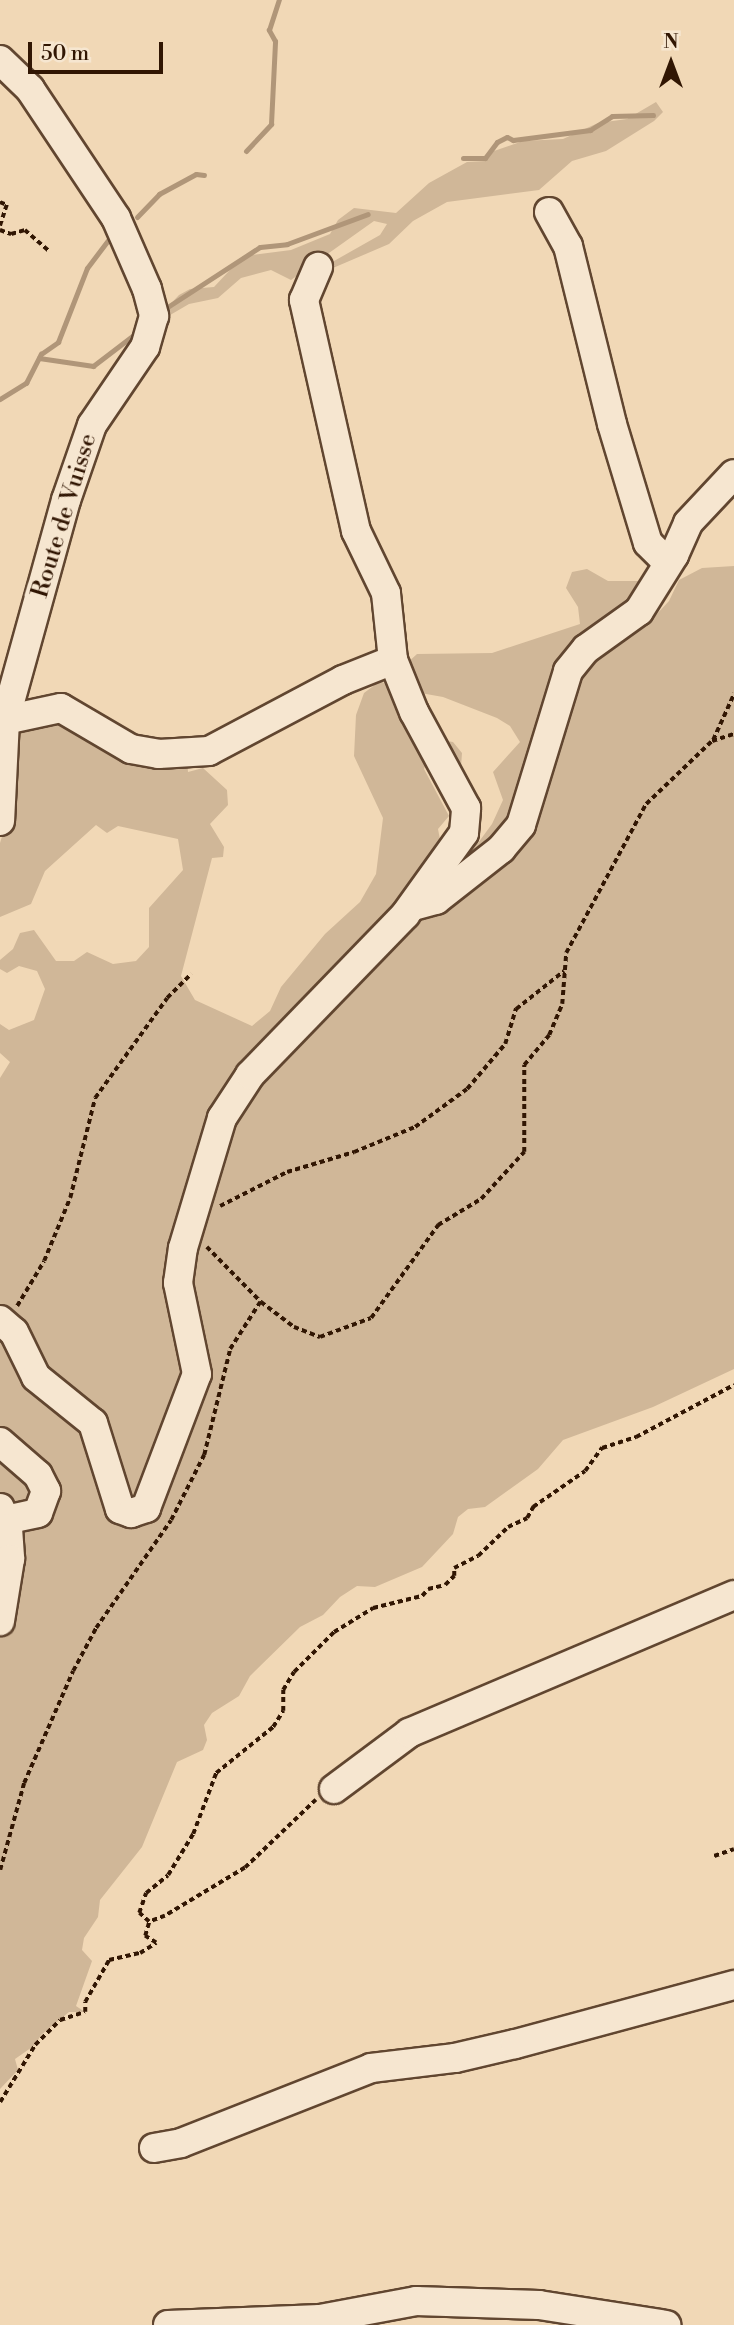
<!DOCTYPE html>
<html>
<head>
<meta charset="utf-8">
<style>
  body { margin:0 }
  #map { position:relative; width:734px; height:2325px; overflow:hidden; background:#f1d8b6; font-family:"Libre Bodoni",serif }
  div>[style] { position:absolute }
  .green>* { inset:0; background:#d0b798 }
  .stream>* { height:5px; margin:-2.5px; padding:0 2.5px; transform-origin:2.5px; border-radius:2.5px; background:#b09679 }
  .path>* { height:3.5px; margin-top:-1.75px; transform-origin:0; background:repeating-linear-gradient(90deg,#311603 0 5px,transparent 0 8.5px) }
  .roads { filter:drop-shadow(2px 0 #614630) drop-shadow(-2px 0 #614630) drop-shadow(0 2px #614630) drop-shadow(0 -2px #614630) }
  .minor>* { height:28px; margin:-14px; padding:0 14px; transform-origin:14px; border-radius:14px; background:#f6e6d0 }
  span { translate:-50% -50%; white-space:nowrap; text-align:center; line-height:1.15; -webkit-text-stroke:7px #f6e6d0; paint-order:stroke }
  .street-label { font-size:24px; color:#311603 }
  .north { position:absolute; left:636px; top:28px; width:70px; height:70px; -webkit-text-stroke:5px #f6e6d0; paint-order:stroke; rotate:0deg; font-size:19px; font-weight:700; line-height:28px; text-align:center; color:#311603 }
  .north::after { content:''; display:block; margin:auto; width:24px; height:32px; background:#311603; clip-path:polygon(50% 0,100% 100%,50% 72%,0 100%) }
  .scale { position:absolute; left:28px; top:42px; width:135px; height:32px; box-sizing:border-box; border:4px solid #311603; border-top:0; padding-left:9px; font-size:21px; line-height:24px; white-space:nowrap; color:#311603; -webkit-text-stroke:5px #f6e6d0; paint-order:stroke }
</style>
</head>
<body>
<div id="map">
  <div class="green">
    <div style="clip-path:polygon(656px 102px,663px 112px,654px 121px,606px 151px,572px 161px,539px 190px,447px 202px,413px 221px,389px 244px,326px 271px,327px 265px,380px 235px,387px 224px,374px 221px,291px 280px,271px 270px,241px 278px,218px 298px,189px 304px,165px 318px,164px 311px,179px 295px,190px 289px,214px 287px,243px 256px,291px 250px,330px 234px,338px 220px,354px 208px,396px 213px,429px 183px,467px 162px,485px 161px,494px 151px,523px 141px,563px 139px,598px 123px,627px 119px)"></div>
    <div style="clip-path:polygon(734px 566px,734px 1369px,653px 1407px,563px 1440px,538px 1469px,485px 1507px,468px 1509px,458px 1517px,453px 1534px,422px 1567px,375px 1587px,357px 1586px,340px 1597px,323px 1615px,300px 1627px,250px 1676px,239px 1696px,212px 1713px,204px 1725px,207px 1740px,203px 1750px,177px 1762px,142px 1847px,100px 1900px,98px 1917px,84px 1938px,82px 1950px,92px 1961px,76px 2006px,85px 2012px,69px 2012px,41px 2035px,35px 2045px,15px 2059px,18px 2070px,0 2089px,0 1078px,10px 1062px,0 1053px,0 1024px,9px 1030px,34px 1020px,45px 989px,37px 971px,19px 966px,7px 973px,0 969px,0 960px,13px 949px,20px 933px,34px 930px,56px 961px,74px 961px,87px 952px,113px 964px,136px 961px,149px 947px,149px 908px,183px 870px,178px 839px,118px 826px,107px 833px,96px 825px,45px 871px,31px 904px,0 917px,0 843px,7px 820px,11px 724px,35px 716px,187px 758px,188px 772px,203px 768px,227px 790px,228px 805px,210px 824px,224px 847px,223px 857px,212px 858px,181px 976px,195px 1000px,252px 1026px,270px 1011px,281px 987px,325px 934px,360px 902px,376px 874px,383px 818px,354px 756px,356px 715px,364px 693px,380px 681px,388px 685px,402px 718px,434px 739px,453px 742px,462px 753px,461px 767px,448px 767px,429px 756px,424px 769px,449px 816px,438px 829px,442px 850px,459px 850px,478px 843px,492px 824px,503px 800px,493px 772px,520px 742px,510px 726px,497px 718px,443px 697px,415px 692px,405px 665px,417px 654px,492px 653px,580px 624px,578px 607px,566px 588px,572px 572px,587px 569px,608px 581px,642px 581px,634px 616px,655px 616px,669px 601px,679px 580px,702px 568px)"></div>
  </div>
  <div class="stream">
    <div style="left:246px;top:151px;width:37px;rotate:-47deg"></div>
    <div style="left:271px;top:124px;width:83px;rotate:-87.2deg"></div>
    <div style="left:275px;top:41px;width:13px;rotate:-119deg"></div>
    <div style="left:269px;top:30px;width:32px;rotate:-72deg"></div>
    <div style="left:463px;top:158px;width:22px"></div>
    <div style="left:485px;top:158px;width:20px;rotate:-53deg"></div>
    <div style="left:497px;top:142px;width:11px;rotate:-27deg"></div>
    <div style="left:507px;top:137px;width:7px;rotate:27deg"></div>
    <div style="left:513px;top:140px;width:78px;rotate:-7.4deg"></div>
    <div style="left:590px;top:130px;width:26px;rotate:-32deg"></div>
    <div style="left:612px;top:116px;width:41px;rotate:-1.4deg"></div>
    <div style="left:137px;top:217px;width:32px;rotate:-46deg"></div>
    <div style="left:159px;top:194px;width:42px;rotate:-28.4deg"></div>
    <div style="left:196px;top:174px;width:8px;rotate:7deg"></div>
    <div style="left:169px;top:306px;width:108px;rotate:-33deg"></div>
    <div style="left:260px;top:247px;width:27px;rotate:-6deg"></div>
    <div style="left:287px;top:244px;width:86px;rotate:-20.3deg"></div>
    <div style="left:39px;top:358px;width:55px;rotate:8.4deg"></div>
    <div style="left:93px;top:366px;width:58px;rotate:-37.3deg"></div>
    <div style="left:0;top:399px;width:31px;rotate:-32deg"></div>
    <div style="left:26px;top:383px;width:33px;rotate:-63deg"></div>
    <div style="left:41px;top:354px;width:21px;rotate:-35deg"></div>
    <div style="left:58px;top:342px;width:79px;rotate:-68.6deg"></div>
    <div style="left:87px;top:268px;width:38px;rotate:-53deg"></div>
  </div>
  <div class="path">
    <div style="left:0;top:202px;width:8px;rotate:23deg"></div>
    <div style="left:7px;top:205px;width:22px;rotate:108deg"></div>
    <div style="left:0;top:230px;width:12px;rotate:20deg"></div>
    <div style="left:11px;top:234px;width:15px;rotate:-16deg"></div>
    <div style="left:25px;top:230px;width:32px;rotate:41deg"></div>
    <div style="left:713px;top:740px;width:51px;rotate:-65.5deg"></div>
    <div style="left:220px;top:1206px;width:75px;rotate:-26.9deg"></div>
    <div style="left:287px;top:1172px;width:70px;rotate:-16.6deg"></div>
    <div style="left:354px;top:1152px;width:66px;rotate:-22.3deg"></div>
    <div style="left:415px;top:1127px;width:64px;rotate:-36.2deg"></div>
    <div style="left:467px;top:1089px;width:59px;rotate:-49.8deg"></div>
    <div style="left:505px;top:1044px;width:37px;rotate:-73deg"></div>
    <div style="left:516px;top:1009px;width:61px;rotate:-38.4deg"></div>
    <div style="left:207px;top:1247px;width:77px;rotate:45.5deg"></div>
    <div style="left:261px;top:1302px;width:41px;rotate:37.1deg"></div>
    <div style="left:294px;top:1327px;width:28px;rotate:21deg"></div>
    <div style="left:320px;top:1337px;width:54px;rotate:-20.4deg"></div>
    <div style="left:371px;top:1318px;width:115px;rotate:-54.2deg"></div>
    <div style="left:438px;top:1225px;width:50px;rotate:-31.2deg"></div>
    <div style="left:481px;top:1199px;width:64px;rotate:-47.5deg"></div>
    <div style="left:524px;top:1152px;width:87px;rotate:-90deg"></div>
    <div style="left:524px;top:1065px;width:39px;rotate:-50deg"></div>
    <div style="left:549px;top:1035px;width:34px;rotate:-67deg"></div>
    <div style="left:562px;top:1004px;width:51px;rotate:-85.5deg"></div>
    <div style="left:566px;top:953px;width:169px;rotate:-61.8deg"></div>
    <div style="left:646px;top:804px;width:91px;rotate:-43.7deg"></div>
    <div style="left:712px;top:741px;width:23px;rotate:-18deg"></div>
    <div style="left:17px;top:1306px;width:52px;rotate:-59deg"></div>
    <div style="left:44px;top:1261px;width:68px;rotate:-67.6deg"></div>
    <div style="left:70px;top:1198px;width:103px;rotate:-76deg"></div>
    <div style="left:95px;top:1098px;width:123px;rotate:-54.2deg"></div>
    <div style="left:167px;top:998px;width:34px;rotate:-45deg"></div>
    <div style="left:316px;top:1800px;width:98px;rotate:136.2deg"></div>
    <div style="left:245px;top:1868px;width:93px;rotate:149deg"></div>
    <div style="left:165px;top:1916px;width:17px;rotate:159deg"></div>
    <div style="left:149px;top:1922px;width:13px;rotate:-138deg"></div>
    <div style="left:139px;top:1913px;width:21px;rotate:-71deg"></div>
    <div style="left:146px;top:1893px;width:28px;rotate:-39deg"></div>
    <div style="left:168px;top:1875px;width:48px;rotate:-58.6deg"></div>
    <div style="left:193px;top:1834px;width:65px;rotate:-69.3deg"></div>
    <div style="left:216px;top:1773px;width:73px;rotate:-38.9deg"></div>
    <div style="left:273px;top:1727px;width:19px;rotate:-58deg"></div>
    <div style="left:283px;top:1711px;width:21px;rotate:-90deg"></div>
    <div style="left:283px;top:1690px;width:21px;rotate:-59deg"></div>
    <div style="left:294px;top:1672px;width:57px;rotate:-45deg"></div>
    <div style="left:334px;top:1632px;width:46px;rotate:-31.6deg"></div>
    <div style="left:373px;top:1608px;width:50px;rotate:-13.8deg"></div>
    <div style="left:422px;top:1596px;width:9px;rotate:-49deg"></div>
    <div style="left:428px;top:1589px;width:17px;rotate:-13deg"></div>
    <div style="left:445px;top:1585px;width:13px;rotate:-45deg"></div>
    <div style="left:454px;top:1576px;width:8px;rotate:-90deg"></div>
    <div style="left:454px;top:1568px;width:27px;rotate:-27deg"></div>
    <div style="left:478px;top:1556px;width:42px;rotate:-44deg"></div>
    <div style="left:508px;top:1527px;width:21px;rotate:-25deg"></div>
    <div style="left:527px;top:1518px;width:13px;rotate:-61deg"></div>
    <div style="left:533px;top:1507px;width:63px;rotate:-34.7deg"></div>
    <div style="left:585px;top:1471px;width:29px;rotate:-54deg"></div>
    <div style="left:602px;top:1448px;width:36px;rotate:-18deg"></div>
    <div style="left:636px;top:1437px;width:111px;rotate:-28deg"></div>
    <div style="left:714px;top:1856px;width:21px;rotate:-19deg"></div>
    <div style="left:0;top:1870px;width:90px;rotate:-74.6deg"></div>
    <div style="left:24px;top:1783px;width:122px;rotate:-66.4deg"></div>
    <div style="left:73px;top:1671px;width:49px;rotate:-61.9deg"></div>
    <div style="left:96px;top:1628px;width:131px;rotate:-55.2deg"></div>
    <div style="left:171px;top:1520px;width:73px;rotate:-63.1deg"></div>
    <div style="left:204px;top:1455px;width:109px;rotate:-76.2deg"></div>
    <div style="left:230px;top:1349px;width:56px;rotate:-57.4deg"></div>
    <div style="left:0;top:2102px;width:67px;rotate:-58.4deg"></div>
    <div style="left:35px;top:2045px;width:35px;rotate:-45deg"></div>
    <div style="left:60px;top:2020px;width:26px;rotate:-18deg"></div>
    <div style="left:85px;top:2012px;width:10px;rotate:-90deg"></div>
    <div style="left:85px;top:2002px;width:48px;rotate:-60.3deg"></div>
    <div style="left:109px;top:1960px;width:32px;rotate:-13deg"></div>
    <div style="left:140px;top:1953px;width:19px;rotate:-32deg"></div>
    <div style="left:156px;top:1943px;width:13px;rotate:-148deg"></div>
    <div style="left:145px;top:1936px;width:15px;rotate:-74deg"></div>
  </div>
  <div class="roads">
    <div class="minor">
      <div style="left:0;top:60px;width:42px;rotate:44deg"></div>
      <div style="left:30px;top:89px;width:155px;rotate:56.3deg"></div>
      <div style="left:116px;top:218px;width:77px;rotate:66.4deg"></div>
      <div style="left:147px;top:289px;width:28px;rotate:75deg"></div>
      <div style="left:154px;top:316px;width:32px;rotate:106deg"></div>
      <div style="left:145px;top:347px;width:94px;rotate:124.2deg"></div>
      <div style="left:92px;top:425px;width:79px;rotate:109.1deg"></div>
      <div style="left:66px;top:500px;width:228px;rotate:105.5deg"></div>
      <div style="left:5px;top:720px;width:101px;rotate:92.8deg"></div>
      <div style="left:549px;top:212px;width:39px;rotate:61deg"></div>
      <div style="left:568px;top:246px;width:183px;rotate:76.1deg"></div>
      <div style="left:612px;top:424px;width:124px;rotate:73.2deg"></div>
      <div style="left:648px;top:543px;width:20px;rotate:45deg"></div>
      <div style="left:662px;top:557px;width:12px;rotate:-9deg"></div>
      <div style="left:674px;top:555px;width:35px;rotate:-66deg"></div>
      <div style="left:688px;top:523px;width:67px;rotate:-46.8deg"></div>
      <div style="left:5px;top:720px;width:57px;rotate:-12.1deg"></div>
      <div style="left:61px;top:708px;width:81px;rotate:30.4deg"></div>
      <div style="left:131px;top:749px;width:28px;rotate:10deg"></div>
      <div style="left:159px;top:754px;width:50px;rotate:-3.4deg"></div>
      <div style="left:209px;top:751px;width:152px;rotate:-27.9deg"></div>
      <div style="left:343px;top:680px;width:54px;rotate:-21.8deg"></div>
      <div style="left:417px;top:905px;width:20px;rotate:-15deg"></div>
      <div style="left:436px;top:900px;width:83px;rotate:-38.1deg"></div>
      <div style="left:501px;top:849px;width:31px;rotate:-50deg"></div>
      <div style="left:521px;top:825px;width:161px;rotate:-73deg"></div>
      <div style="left:568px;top:671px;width:28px;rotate:-51deg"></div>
      <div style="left:586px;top:649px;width:65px;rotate:-35.6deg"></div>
      <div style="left:639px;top:611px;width:66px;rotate:-58deg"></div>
      <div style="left:0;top:1320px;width:18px;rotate:41deg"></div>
      <div style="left:14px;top:1332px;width:50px;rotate:63.9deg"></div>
      <div style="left:36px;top:1377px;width:73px;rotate:38.9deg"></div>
      <div style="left:93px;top:1423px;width:90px;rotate:72.6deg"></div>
      <div style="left:120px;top:1509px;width:12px;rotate:20deg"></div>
      <div style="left:131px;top:1513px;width:16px;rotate:-18deg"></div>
      <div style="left:146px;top:1508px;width:143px;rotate:-69.2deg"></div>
      <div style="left:197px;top:1374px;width:93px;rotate:-101.8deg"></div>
      <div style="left:178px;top:1283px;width:35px;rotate:-82deg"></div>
      <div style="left:183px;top:1248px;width:136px;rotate:-73.3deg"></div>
      <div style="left:222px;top:1118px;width:51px;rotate:-56.9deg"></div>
      <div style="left:250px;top:1075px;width:223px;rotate:-45.9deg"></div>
      <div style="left:405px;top:915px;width:101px;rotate:-54.3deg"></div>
      <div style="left:464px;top:833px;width:25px;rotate:-85deg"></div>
      <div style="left:466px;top:808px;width:109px;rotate:-118.4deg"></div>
      <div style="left:414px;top:712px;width:56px;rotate:-112deg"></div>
      <div style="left:393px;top:660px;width:67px;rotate:-96deg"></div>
      <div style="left:386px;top:593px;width:69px;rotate:-115.8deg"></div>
      <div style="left:356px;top:531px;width:237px;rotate:-102.7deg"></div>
      <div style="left:304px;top:300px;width:36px;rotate:-67deg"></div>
      <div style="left:0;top:1442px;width:50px;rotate:41deg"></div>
      <div style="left:38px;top:1475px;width:18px;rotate:63deg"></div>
      <div style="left:46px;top:1491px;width:23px;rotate:110deg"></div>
      <div style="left:38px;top:1513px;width:33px;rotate:168deg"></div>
      <div style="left:0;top:1508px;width:22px;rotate:68deg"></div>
      <div style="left:8px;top:1528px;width:31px;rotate:86deg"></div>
      <div style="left:10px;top:1559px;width:63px;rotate:99.2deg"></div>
      <div style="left:334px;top:1789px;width:94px;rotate:-36.7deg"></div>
      <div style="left:409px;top:1733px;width:353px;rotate:-23deg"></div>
      <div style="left:154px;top:2148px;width:27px;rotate:-10deg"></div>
      <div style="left:181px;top:2143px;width:204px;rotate:-21.5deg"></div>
      <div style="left:371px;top:2068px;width:85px;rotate:-6.8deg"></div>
      <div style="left:455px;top:2058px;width:62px;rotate:-13.1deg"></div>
      <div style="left:515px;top:2044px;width:227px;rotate:-15.1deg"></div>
      <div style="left:168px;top:2325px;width:152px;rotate:-2.3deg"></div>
      <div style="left:320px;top:2319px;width:98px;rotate:-10.6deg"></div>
      <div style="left:416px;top:2301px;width:123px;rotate:1.9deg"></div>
      <div style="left:539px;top:2305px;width:129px;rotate:8.9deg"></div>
    </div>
  </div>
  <div class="street-label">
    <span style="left:65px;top:516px;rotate:-73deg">Route de Vuisse</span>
  </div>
  <div class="north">N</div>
  <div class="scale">50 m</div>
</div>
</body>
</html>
